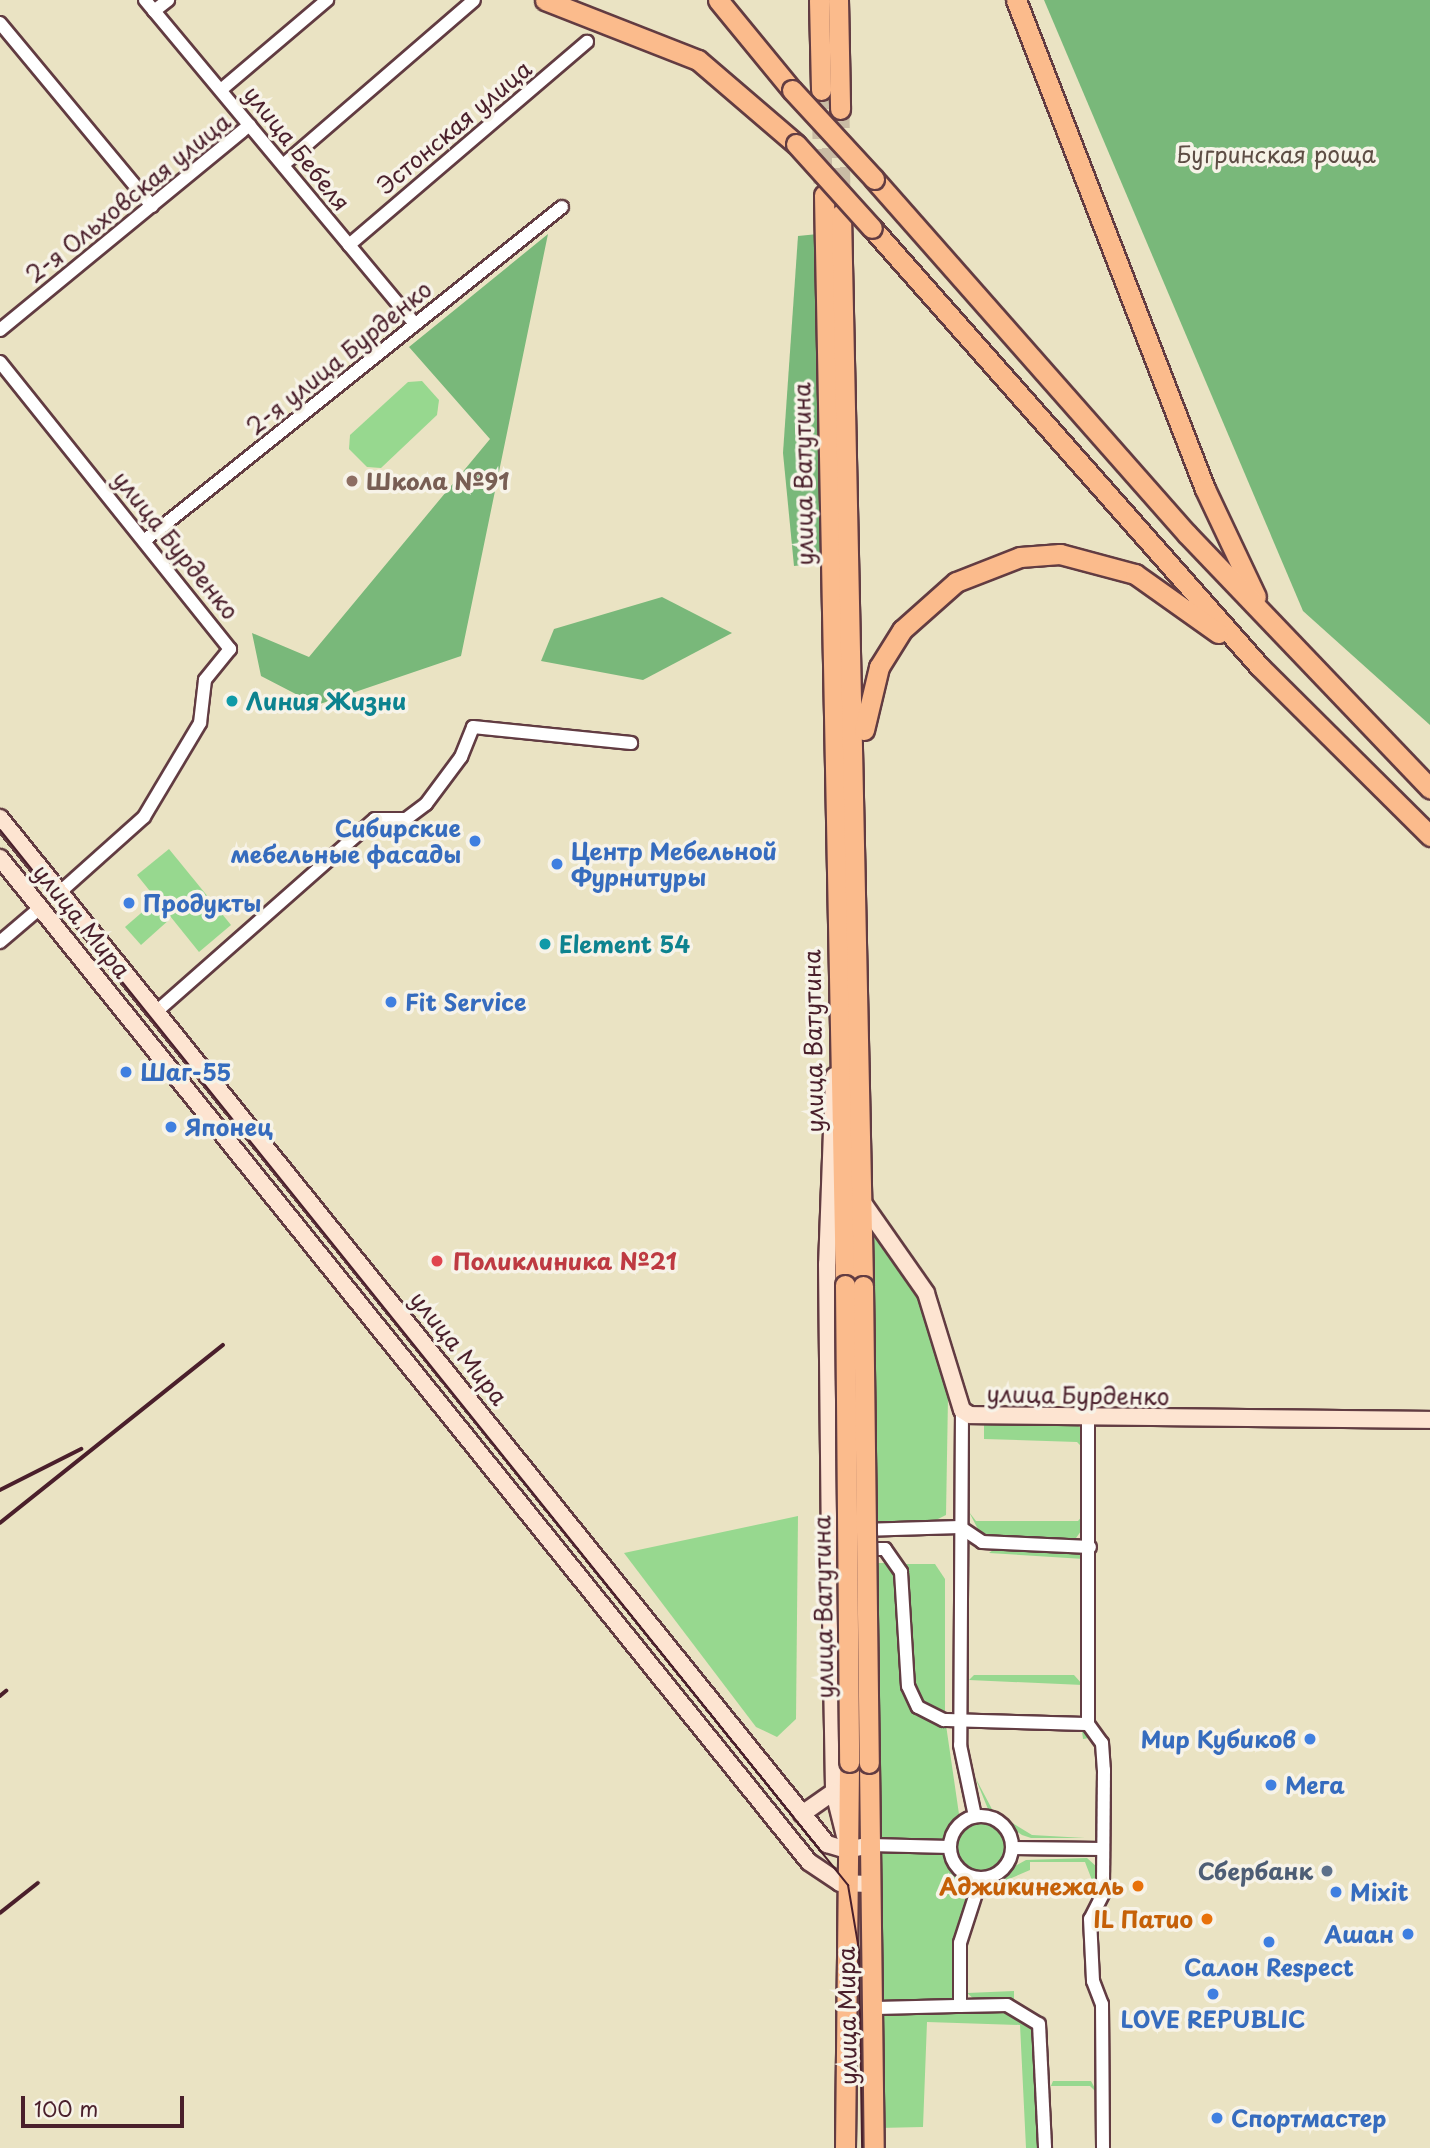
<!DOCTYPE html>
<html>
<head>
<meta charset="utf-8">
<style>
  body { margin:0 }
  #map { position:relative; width:1430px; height:2148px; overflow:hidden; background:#eae3c3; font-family:"Playpen Sans",sans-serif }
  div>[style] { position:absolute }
  .green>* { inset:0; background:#97d88f }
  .round { border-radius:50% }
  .forest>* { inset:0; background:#79b87a }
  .primary-tunnel>* { height:19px; margin-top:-9.5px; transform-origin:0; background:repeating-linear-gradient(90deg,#cabca5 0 19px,transparent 0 29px) }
  .roads { filter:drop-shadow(2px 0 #623c42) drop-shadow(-2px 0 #623c42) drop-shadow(0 2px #623c42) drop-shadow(0 -2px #623c42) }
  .street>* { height:12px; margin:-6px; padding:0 6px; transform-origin:6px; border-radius:6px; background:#fff }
  .street>.ring { margin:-6px; padding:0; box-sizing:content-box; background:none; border:12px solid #fff; border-radius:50% }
  .secondary>* { height:16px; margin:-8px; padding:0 8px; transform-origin:8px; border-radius:8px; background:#fde4d1 }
  .primary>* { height:19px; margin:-9.5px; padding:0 9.5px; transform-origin:9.5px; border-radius:9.5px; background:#fbbb8c }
  .tram>* { height:2px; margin:-1px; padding:0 1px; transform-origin:1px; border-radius:1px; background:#4a1f2b }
  .rail>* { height:3.5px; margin:-1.75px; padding:0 1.75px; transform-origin:1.75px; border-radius:1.75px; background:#4a1f2b }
  .bridges { filter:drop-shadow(2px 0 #623c42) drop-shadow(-2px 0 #623c42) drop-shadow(0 2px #623c42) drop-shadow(0 -2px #623c42) }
  .primary-bridge>* { height:19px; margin:-9.5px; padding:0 9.5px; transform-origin:9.5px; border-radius:9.5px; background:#fbbb8c }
  .dots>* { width:19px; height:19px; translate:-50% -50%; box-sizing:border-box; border:4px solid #f7f3e8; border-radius:50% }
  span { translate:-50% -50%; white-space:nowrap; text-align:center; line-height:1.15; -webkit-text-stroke:7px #f7f3e8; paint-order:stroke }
  .street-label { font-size:23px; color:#4a1f2b }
  .park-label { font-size:23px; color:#5d4d44 }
  .education-label { font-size:23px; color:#785e54; font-weight:700 }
  .left { translate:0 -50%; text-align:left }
  .culture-label { font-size:23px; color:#0d838f; font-weight:700 }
  .shop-label { font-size:23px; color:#366cbe; font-weight:700 }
  .right { translate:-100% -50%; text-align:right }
  .health-label { font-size:23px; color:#be3a42; font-weight:700 }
  .service-label { font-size:23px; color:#4e5e75; font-weight:700 }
  .food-label { font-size:23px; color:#c56008; font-weight:700 }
  .scale { position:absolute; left:21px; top:2096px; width:163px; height:32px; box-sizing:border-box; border:4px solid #4a1f2b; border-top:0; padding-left:9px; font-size:21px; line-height:24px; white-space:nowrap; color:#4a1f2b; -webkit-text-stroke:5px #f7f3e8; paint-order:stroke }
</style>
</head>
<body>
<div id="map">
  <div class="green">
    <div style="clip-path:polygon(422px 381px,439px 400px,437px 415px,381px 468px,367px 467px,349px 449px,350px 435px,408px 382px)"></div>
    <div style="clip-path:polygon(169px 849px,231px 925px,199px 952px,137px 875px)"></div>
    <div style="clip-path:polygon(155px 901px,170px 919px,141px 945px,125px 927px)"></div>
    <div style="clip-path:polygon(871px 1229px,925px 1310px,948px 1397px,946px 1515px,930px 1523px,874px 1526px)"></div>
    <div style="clip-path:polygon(984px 1423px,1075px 1424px,1084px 1430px,1084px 1449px,1077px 1442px,984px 1439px)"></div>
    <div style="clip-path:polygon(969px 1512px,976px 1521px,1078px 1521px,1084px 1514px,1084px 1527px,1076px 1538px,996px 1538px,979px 1531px)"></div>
    <div style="clip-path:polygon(798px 1516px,796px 1719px,777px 1737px,756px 1727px,624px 1553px)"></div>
    <div style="clip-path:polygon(993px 1550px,1077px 1550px,1084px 1559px,989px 1553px)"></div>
    <div style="clip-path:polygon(872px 1563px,894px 1563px,901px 1689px,915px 1711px,946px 1725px,959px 1814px,945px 1840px,876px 1838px)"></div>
    <div style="clip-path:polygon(904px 1564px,935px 1564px,945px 1579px,945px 1712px,923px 1703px,913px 1683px)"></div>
    <div style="clip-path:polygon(974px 1675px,1074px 1675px,1083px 1685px,969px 1680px)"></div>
    <div style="clip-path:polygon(969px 1728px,1082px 1728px,1089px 1738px,1083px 1739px,1082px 1731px)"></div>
    <div style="clip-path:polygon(975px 1777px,993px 1811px,1032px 1835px,1085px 1838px,1031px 1838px,1022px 1835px,990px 1814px)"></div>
    <div class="round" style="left:957px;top:1823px;width:48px;height:48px"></div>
    <div style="clip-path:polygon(946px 1851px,974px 1888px,957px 1999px,878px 2000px,876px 1852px)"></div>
    <div style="clip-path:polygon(1087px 1858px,1097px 1867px,1095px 1888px,1085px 1862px,1030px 1862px,1030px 1870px,988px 1888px,991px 1879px,1026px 1860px)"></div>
    <div style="clip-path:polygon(1014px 1991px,1014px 2000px,975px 2000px,967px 1993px)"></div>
    <div style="clip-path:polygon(1005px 2010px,1032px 2027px,1040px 2148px,1026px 2148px,1020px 2025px,927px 2022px,923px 2127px,879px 2128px,877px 2013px)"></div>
    <div style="clip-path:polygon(1053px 2081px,1091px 2081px,1098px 2094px,1090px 2086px,1051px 2086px,1048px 2093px)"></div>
  </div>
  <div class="forest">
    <div style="clip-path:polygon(1044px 0,1430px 0,1430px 725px,1303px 611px)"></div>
    <div style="clip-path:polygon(548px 234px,461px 656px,317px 705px,261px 676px,252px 633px,309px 657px,490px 439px,409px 347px)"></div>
    <div style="clip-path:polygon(818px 234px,821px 563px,794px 566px,783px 453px,798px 236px)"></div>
    <div style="clip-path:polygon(662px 597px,732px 633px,643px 680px,541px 661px,554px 629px)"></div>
  </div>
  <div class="primary-tunnel">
    <div style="left:821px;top:90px;width:93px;rotate:88.8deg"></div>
    <div style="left:840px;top:109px;width:94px;rotate:89.4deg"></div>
  </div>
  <div class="roads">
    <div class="street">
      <div style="left:145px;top:0;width:422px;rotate:50.2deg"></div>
      <div style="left:154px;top:11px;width:18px;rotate:-38deg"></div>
      <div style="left:0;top:23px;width:238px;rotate:50.3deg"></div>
      <div style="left:222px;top:89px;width:138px;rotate:-40.3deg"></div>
      <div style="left:283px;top:165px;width:252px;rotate:-40.8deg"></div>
      <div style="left:349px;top:245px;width:313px;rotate:-40.5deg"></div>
      <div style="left:0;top:330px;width:323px;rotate:-39.4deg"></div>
      <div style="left:0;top:362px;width:368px;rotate:51.3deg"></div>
      <div style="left:230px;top:649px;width:40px;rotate:129deg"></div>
      <div style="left:205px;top:680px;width:43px;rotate:96.6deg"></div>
      <div style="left:200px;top:723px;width:109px;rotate:120.8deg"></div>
      <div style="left:144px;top:817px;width:113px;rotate:138.2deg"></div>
      <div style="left:144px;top:541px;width:535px;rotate:-38.63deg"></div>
      <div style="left:0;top:942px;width:52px;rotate:-40.4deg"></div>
      <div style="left:156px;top:1012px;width:292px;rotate:-41.4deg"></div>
      <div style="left:375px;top:819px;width:31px"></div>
      <div style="left:406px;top:819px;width:25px;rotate:-37deg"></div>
      <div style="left:426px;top:804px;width:59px;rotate:-53.3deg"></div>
      <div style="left:461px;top:757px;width:32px;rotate:-68deg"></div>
      <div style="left:473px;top:727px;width:159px;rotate:5.8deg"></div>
      <div style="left:962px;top:1410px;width:335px;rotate:90.3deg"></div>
      <div style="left:960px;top:1745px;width:73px;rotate:78.1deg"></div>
      <div style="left:1088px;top:1420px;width:304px;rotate:90deg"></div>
      <div style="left:1088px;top:1724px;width:24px;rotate:54deg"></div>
      <div style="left:1102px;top:1743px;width:27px;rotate:86deg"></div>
      <div style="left:1104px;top:1770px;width:124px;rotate:90.5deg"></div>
      <div style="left:1103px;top:1894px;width:28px;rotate:117deg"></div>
      <div style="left:1090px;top:1919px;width:62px;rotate:87.2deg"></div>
      <div style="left:1093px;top:1981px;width:25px;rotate:69deg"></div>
      <div style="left:1102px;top:2004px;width:144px;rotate:89.6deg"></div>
      <div style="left:861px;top:1530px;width:99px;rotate:-1.7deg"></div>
      <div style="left:960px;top:1527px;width:27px;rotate:34deg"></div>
      <div style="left:982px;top:1542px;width:108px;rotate:2.7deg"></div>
      <div style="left:861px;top:1549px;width:24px"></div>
      <div style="left:885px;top:1549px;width:28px;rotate:55deg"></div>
      <div style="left:901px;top:1572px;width:114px;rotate:86.5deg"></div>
      <div style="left:908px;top:1686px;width:23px;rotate:65deg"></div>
      <div style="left:918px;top:1707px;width:29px;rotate:27deg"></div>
      <div style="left:944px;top:1720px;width:144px;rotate:1.6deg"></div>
      <div class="ring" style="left:950px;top:1816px;width:50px;height:50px"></div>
      <div style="left:870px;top:1845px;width:80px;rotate:1.4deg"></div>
      <div style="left:1012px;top:1848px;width:91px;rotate:0.6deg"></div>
      <div style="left:981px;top:1878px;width:68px;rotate:107.9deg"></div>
      <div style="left:960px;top:1943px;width:63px;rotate:90deg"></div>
      <div style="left:960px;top:2006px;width:47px;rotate:-1.2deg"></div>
      <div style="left:1007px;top:2005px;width:37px;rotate:31deg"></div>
      <div style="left:1039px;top:2024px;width:124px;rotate:87.2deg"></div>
      <div style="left:872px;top:2008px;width:88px;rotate:-1.3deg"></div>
    </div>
    <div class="secondary">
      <div style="left:0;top:818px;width:1318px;rotate:51.13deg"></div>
      <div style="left:827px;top:1844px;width:21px;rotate:17deg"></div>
      <div style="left:847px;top:1850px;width:24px;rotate:-12deg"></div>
      <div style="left:0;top:858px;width:1289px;rotate:51.14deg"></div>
      <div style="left:809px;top:1862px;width:37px;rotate:34deg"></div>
      <div style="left:840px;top:1883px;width:29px;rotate:2deg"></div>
      <div style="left:834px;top:1076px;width:188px;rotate:92.1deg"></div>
      <div style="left:827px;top:1264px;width:295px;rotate:89.4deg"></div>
      <div style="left:830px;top:1559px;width:233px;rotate:89deg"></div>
      <div style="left:834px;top:1792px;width:45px;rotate:76deg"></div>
      <div style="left:861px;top:1200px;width:113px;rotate:55deg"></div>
      <div style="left:926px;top:1293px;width:122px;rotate:72.9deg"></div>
      <div style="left:962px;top:1410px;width:9px;rotate:32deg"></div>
      <div style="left:970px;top:1415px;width:460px;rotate:0.6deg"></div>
      <div style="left:802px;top:1814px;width:39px;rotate:-35deg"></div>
    </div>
    <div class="primary">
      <div style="left:545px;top:0;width:164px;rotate:21.4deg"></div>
      <div style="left:698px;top:60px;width:129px;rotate:40.6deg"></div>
      <div style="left:718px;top:0;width:117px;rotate:50.6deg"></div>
      <div style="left:819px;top:0;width:90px;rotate:88.7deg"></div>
      <div style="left:838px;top:0;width:109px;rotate:88.9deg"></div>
      <div style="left:1016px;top:0;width:524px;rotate:68.87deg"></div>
      <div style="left:1205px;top:489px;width:119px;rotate:64.7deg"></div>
      <div style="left:874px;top:179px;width:473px;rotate:48.6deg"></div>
      <div style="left:1187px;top:534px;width:352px;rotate:46.3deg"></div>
      <div style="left:824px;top:195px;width:1090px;rotate:88.9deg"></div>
      <div style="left:841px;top:214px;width:1072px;rotate:88.82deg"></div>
      <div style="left:872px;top:228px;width:586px;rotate:48.53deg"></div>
      <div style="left:1260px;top:667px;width:240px;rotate:44.8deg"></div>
      <div style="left:864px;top:730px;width:65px;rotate:-76.6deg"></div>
      <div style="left:879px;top:667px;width:44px;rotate:-58.1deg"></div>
      <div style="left:902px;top:630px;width:72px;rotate:-41.6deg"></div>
      <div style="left:956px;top:582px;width:69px;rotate:-21.3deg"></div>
      <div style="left:1020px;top:557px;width:40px;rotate:-4.3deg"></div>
      <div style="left:1060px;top:554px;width:78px;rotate:14.9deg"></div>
      <div style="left:1135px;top:574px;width:102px;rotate:35.4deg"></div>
      <div style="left:869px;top:1763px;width:385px;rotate:89.3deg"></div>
      <div style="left:845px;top:2148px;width:386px;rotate:-89.4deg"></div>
    </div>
  </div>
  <div class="tram">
    <div style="left:0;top:830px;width:1354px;rotate:51.21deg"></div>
    <div style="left:848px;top:1885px;width:66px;rotate:80.4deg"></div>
    <div style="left:859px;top:1950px;width:198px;rotate:89.1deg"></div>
  </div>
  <div class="rail">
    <div style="left:0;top:1490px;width:91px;rotate:-26.8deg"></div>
    <div style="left:0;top:1523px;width:285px;rotate:-38.6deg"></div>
    <div style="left:0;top:1696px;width:8px;rotate:-40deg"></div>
    <div style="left:0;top:1913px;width:48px;rotate:-38.3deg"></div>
  </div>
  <div class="bridges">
    <div class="primary-bridge">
      <div style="left:792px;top:90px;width:121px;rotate:47.3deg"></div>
      <div style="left:796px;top:144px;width:113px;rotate:47.9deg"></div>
      <div style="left:845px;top:1285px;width:477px;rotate:89.5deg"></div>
      <div style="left:863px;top:1286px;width:477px;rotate:89.3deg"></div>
    </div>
  </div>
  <div class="dots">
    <div style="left:352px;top:481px;background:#8d6e63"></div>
    <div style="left:232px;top:701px;background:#0f9aa8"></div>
    <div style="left:475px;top:841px;background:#3f7fe0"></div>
    <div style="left:557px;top:864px;background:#3f7fe0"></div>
    <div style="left:129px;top:903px;background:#3f7fe0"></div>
    <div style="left:545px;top:944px;background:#0f9aa8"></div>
    <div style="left:391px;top:1002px;background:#3f7fe0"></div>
    <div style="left:126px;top:1072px;background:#3f7fe0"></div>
    <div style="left:171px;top:1127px;background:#3f7fe0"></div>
    <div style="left:437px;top:1261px;background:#e0444e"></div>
    <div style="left:1310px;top:1739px;background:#3f7fe0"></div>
    <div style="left:1271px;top:1785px;background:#3f7fe0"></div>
    <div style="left:1327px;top:1871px;background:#5c6f8a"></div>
    <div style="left:1138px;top:1886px;background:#e8710a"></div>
    <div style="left:1336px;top:1892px;background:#3f7fe0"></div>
    <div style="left:1207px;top:1919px;background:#e8710a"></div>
    <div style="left:1408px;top:1934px;background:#3f7fe0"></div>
    <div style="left:1269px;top:1942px;background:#3f7fe0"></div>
    <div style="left:1213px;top:1994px;background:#3f7fe0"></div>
    <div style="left:1217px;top:2118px;background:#3f7fe0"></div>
  </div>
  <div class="street-label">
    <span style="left:454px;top:127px;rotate:-40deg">Эстонская улица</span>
    <span style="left:297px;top:148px;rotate:51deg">улица Бебеля</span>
    <span style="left:128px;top:198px;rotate:-39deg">2-я Ольховская улица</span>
    <span style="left:339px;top:358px;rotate:-39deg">2-я улица Бурденко</span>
    <span style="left:803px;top:474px;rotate:-91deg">улица Ватутина</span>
    <span style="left:176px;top:545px;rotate:51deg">улица Бурденко</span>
    <span style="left:82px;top:921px;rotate:51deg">улица Мира</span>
    <span style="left:813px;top:1041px;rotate:-91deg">улица Ватутина</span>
    <span style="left:459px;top:1348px;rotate:51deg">улица Мира</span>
    <span style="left:1078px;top:1395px;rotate:1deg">улица Бурденко</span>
    <span style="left:823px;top:1607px;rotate:-91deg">улица Ватутина</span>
    <span style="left:847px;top:2016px;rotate:-91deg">улица Мира</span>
  </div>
  <div class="park-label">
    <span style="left:1276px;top:154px">Бугринская роща</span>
  </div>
  <div class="education-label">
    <span class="left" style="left:366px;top:481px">Школа №91</span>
  </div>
  <div class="culture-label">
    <span class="left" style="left:246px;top:701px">Линия Жизни</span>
    <span class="left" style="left:559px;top:944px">Element 54</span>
  </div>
  <div class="shop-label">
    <span class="right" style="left:461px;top:841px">Сибирские<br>мебельные фасады</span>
    <span class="left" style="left:571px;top:864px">Центр Мебельной<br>Фурнитуры</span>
    <span class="left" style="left:143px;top:903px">Продукты</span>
    <span class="left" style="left:405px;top:1002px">Fit Service</span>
    <span class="left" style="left:140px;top:1072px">Шаг-55</span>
    <span class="left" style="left:185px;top:1127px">Японец</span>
    <span class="right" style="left:1296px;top:1739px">Мир Кубиков</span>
    <span class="left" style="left:1285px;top:1785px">Мега</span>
    <span class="left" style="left:1350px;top:1892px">Mixit</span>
    <span class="right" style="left:1394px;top:1934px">Ашан</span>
    <span style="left:1269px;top:1967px">Салон Respect</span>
    <span style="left:1213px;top:2019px">LOVE REPUBLIC</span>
    <span class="left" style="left:1231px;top:2118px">Спортмастер</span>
  </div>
  <div class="health-label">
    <span class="left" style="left:453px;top:1261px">Поликлиника №21</span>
  </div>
  <div class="service-label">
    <span class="right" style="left:1313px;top:1871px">Сбербанк</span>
  </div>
  <div class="food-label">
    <span class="right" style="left:1124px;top:1886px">Аджикинежаль</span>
    <span class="right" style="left:1193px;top:1919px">IL Патио</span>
  </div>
  <div class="scale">100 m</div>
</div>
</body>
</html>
